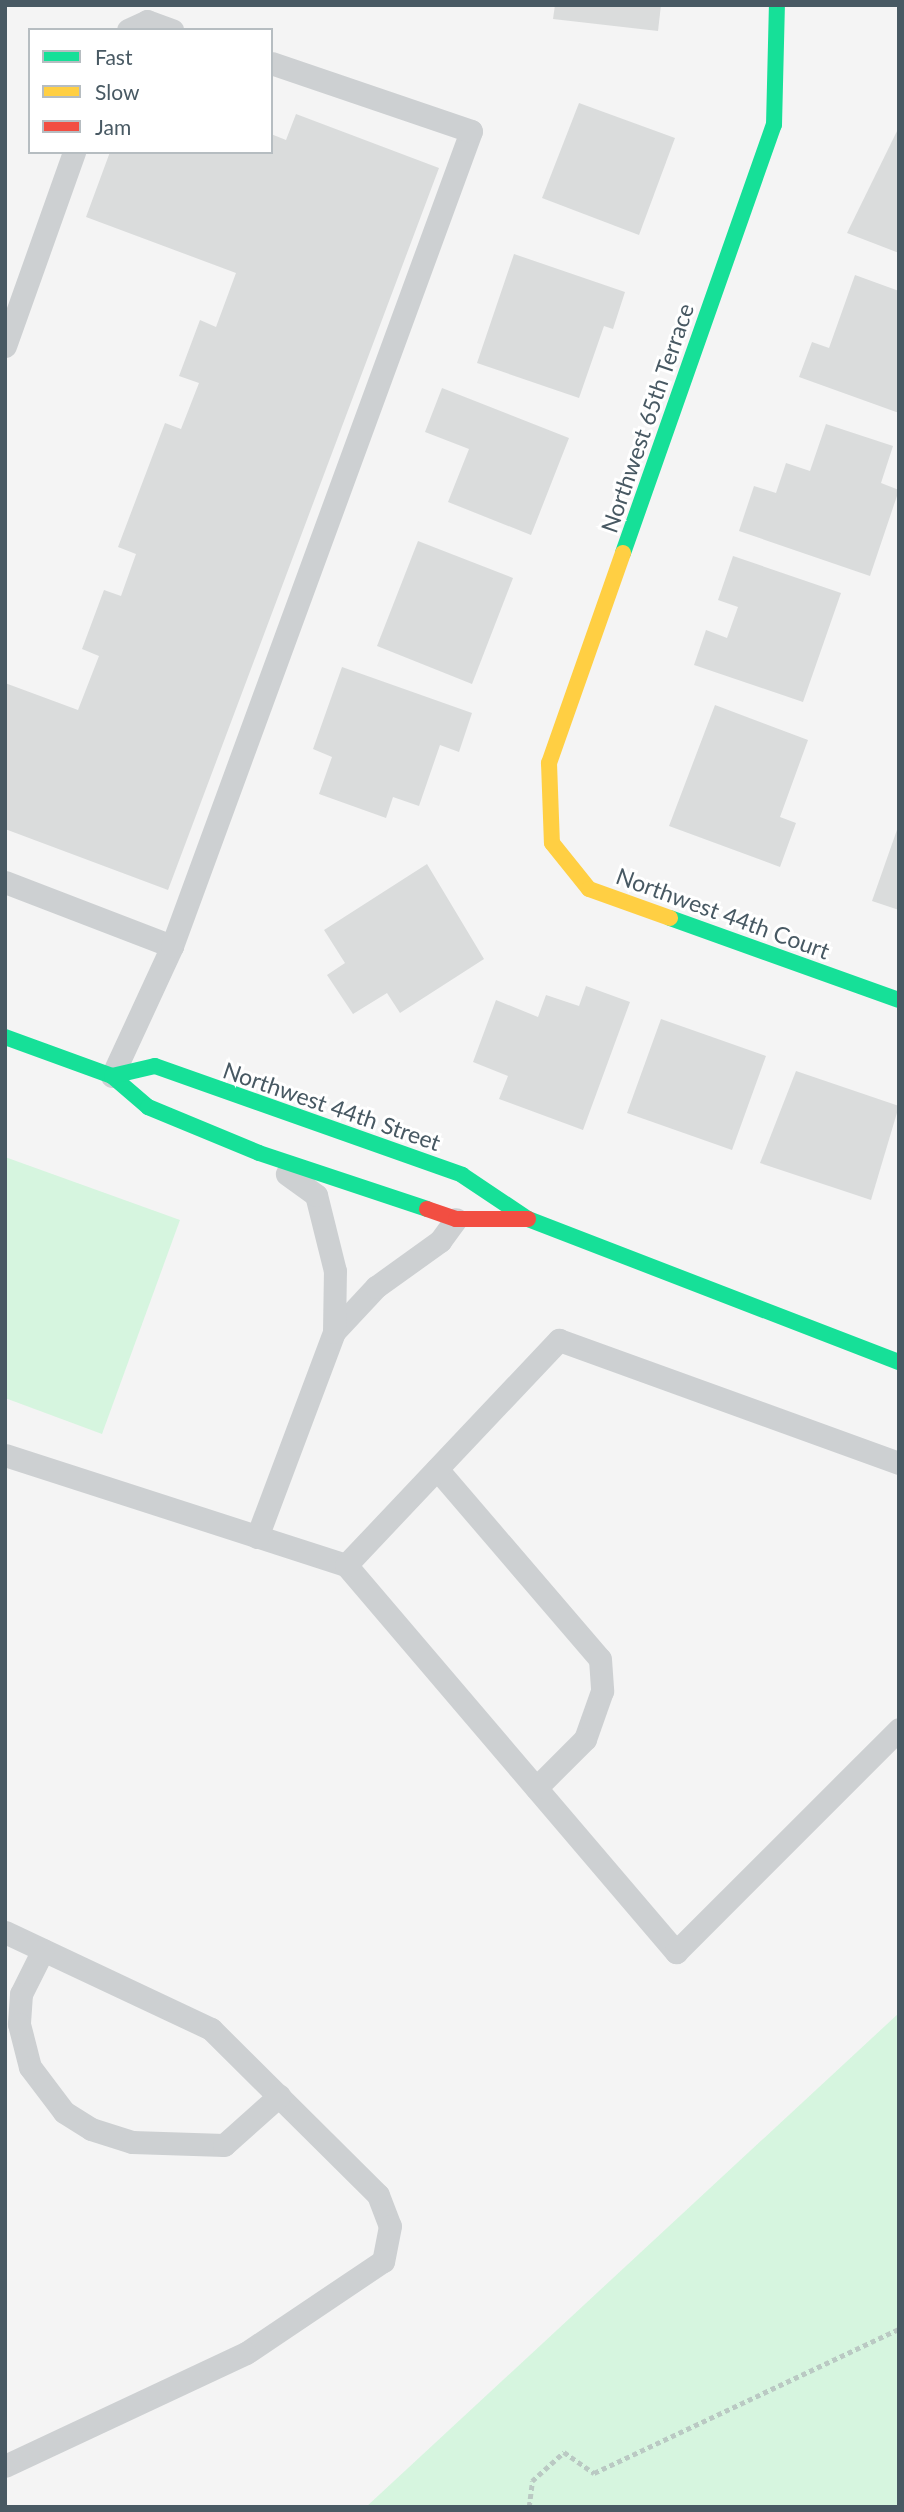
<!DOCTYPE html>
<html>
<head>
<meta charset="utf-8">
<style>
  body { margin:0 }
  #map { position:relative; width:904px; height:2512px; overflow:hidden; background:#f4f4f4; font-family:Lato,sans-serif }
  div>[style] { position:absolute }
  .green>* { inset:0; background:#d6f5df }
  .building>* { inset:0; background:#dadcdc }
  .path>* { height:4.5px; margin-top:-2.25px; transform-origin:0; background:repeating-linear-gradient(90deg,#bac9c3 0 5px,transparent 0 8.5px) }
  .lane>* { height:23px; margin:-11.5px; padding:0 11.5px; transform-origin:11.5px; border-radius:11.5px; background:#cdd0d2 }
  .fast>* { height:16px; margin:-8px; padding:0 8px; transform-origin:8px; border-radius:8px; background:#16e098 }
  .slow>* { height:16px; margin:-8px; padding:0 8px; transform-origin:8px; border-radius:8px; background:#ffcf43 }
  .jam>* { height:16px; margin:-8px; padding:0 8px; transform-origin:8px; border-radius:8px; background:#f24e42 }
  span { translate:-50% -50%; white-space:nowrap; text-align:center; line-height:1.15; -webkit-text-stroke:6px #fff; paint-order:stroke }
  .street-label { font-size:23px; color:#485963 }
  .frame { position:absolute; inset:0; border:7px solid #485963; pointer-events:none }
  .legend { position:absolute; left:28px; top:28px; width:245px; height:126px; box-sizing:border-box; background:#fff; border:2px solid #b6bdc1; margin:0; padding:9px 12px; list-style:none; font-size:21px; color:#485963 }
  .legend li { display:flex; align-items:center; gap:14px; height:35px }
  .legend b { width:35px; border:2px solid #b6bdc1 }
</style>
</head>
<body>
<div id="map">
  <div class="green">
    <div style="clip-path:polygon(5px 1157px,180px 1220px,102px 1434px,5px 1398px)"></div>
    <div style="clip-path:polygon(899px 2013px,899px 2507px,366px 2507px)"></div>
  </div>
  <div class="building">
    <div style="clip-path:polygon(555px 5px,661px 5px,658px 31px,553px 19px)"></div>
    <div style="clip-path:polygon(579px 103px,675px 138px,639px 235px,542px 198px)"></div>
    <div style="clip-path:polygon(296px 114px,439px 168px,168px 890px,5px 829px,5px 683px,78px 710px,99px 656px,82px 649px,104px 590px,121px 596px,136px 554px,118px 547px,165px 423px,181px 429px,199px 383px,179px 376px,200px 320px,216px 327px,236px 273px,86px 217px,110px 152px,271px 152px,271px 134px,286px 140px)"></div>
    <div style="clip-path:polygon(899px 127px,899px 253px,847px 233px)"></div>
    <div style="clip-path:polygon(514px 254px,625px 292px,613px 329px,604px 326px,579px 398px,477px 363px)"></div>
    <div style="clip-path:polygon(855px 275px,899px 291px,899px 413px,799px 377px,812px 342px,829px 348px)"></div>
    <div style="clip-path:polygon(442px 388px,569px 438px,531px 535px,448px 502px,469px 449px,425px 432px)"></div>
    <div style="clip-path:polygon(826px 424px,893px 446px,881px 483px,899px 490px,870px 576px,739px 531px,754px 486px,776px 493px,786px 463px,810px 471px)"></div>
    <div style="clip-path:polygon(418px 541px,513px 578px,472px 684px,377px 646px)"></div>
    <div style="clip-path:polygon(733px 556px,841px 593px,803px 702px,694px 665px,706px 630px,727px 638px,738px 607px,718px 600px)"></div>
    <div style="clip-path:polygon(342px 667px,472px 713px,459px 752px,440px 745px,419px 806px,393px 797px,386px 818px,319px 794px,332px 757px,313px 749px)"></div>
    <div style="clip-path:polygon(715px 705px,808px 740px,780px 817px,796px 823px,780px 867px,669px 826px)"></div>
    <div style="clip-path:polygon(898px 827px,899px 827px,899px 910px,872px 901px)"></div>
    <div style="clip-path:polygon(427px 864px,484px 959px,400px 1013px,387px 993px,353px 1014px,327px 975px,345px 963px,324px 930px)"></div>
    <div style="clip-path:polygon(586px 986px,630px 1002px,583px 1130px,499px 1099px,508px 1076px,473px 1062px,496px 1000px,538px 1017px,546px 995px,579px 1006px)"></div>
    <div style="clip-path:polygon(661px 1019px,766px 1056px,732px 1150px,627px 1113px)"></div>
    <div style="clip-path:polygon(796px 1071px,899px 1106px,871px 1200px,760px 1163px)"></div>
  </div>
  <div class="path">
    <div style="left:529px;top:2507px;width:26px;rotate:-83deg"></div>
    <div style="left:532px;top:2481px;width:43px;rotate:-42.2deg"></div>
    <div style="left:564px;top:2452px;width:37px;rotate:35deg"></div>
    <div style="left:594px;top:2473px;width:337px;rotate:-25.3deg"></div>
  </div>
  <div class="lane">
    <div style="left:128px;top:30px;width:21px;rotate:-25deg"></div>
    <div style="left:147px;top:21px;width:27px;rotate:20deg"></div>
    <div style="left:5px;top:346px;width:206px;rotate:-70.4deg"></div>
    <div style="left:5px;top:882px;width:179px;rotate:21deg"></div>
    <div style="left:112px;top:1076px;width:143px;rotate:-65.2deg"></div>
    <div style="left:172px;top:946px;width:868px;rotate:-69.85deg"></div>
    <div style="left:471px;top:131px;width:211px;rotate:-161.2deg"></div>
    <div style="left:334px;top:1332px;width:62px;rotate:-47deg"></div>
    <div style="left:376px;top:1287px;width:79px;rotate:-35.7deg"></div>
    <div style="left:440px;top:1241px;width:27px;rotate:-54deg"></div>
    <div style="left:5px;top:1455px;width:358px;rotate:17.9deg"></div>
    <div style="left:346px;top:1565px;width:509px;rotate:49.55deg"></div>
    <div style="left:676px;top:1952px;width:315px;rotate:-45deg"></div>
    <div style="left:437px;top:1469px;width:250px;rotate:49.4deg"></div>
    <div style="left:600px;top:1659px;width:32px;rotate:86deg"></div>
    <div style="left:602px;top:1691px;width:51px;rotate:109.5deg"></div>
    <div style="left:585px;top:1739px;width:69px;rotate:135deg"></div>
    <div style="left:257px;top:1537px;width:219px;rotate:-69.4deg"></div>
    <div style="left:334px;top:1332px;width:61px;rotate:-89.1deg"></div>
    <div style="left:335px;top:1271px;width:78px;rotate:-104deg"></div>
    <div style="left:316px;top:1195px;width:36px;rotate:-144deg"></div>
    <div style="left:346px;top:1565px;width:310px;rotate:-46.6deg"></div>
    <div style="left:559px;top:1340px;width:362px;rotate:19.9deg"></div>
    <div style="left:5px;top:1932px;width:228px;rotate:25.2deg"></div>
    <div style="left:211px;top:2029px;width:235px;rotate:44.8deg"></div>
    <div style="left:378px;top:2195px;width:33px;rotate:69deg"></div>
    <div style="left:390px;top:2226px;width:36px;rotate:101deg"></div>
    <div style="left:383px;top:2261px;width:165px;rotate:146.1deg"></div>
    <div style="left:246px;top:2353px;width:266px;rotate:154.9deg"></div>
    <div style="left:43px;top:1950px;width:49px;rotate:116.6deg"></div>
    <div style="left:21px;top:1994px;width:30px;rotate:94deg"></div>
    <div style="left:19px;top:2024px;width:44px;rotate:75.7deg"></div>
    <div style="left:30px;top:2067px;width:56px;rotate:52.9deg"></div>
    <div style="left:64px;top:2112px;width:32px;rotate:32deg"></div>
    <div style="left:91px;top:2129px;width:43px;rotate:17.6deg"></div>
    <div style="left:132px;top:2142px;width:92px;rotate:1.9deg"></div>
    <div style="left:224px;top:2145px;width:74px;rotate:-41.7deg"></div>
  </div>
  <div class="fast">
    <div style="left:623px;top:553px;width:454px;rotate:-70.6deg"></div>
    <div style="left:774px;top:125px;width:120px;rotate:-88.6deg"></div>
    <div style="left:670px;top:918px;width:243px;rotate:19.7deg"></div>
    <div style="left:5px;top:1037px;width:114px;rotate:20deg"></div>
    <div style="left:112px;top:1076px;width:48px;rotate:40.7deg"></div>
    <div style="left:148px;top:1107px;width:120px;rotate:22.5deg"></div>
    <div style="left:259px;top:1153px;width:177px;rotate:18.4deg"></div>
    <div style="left:112px;top:1076px;width:44px;rotate:-13.1deg"></div>
    <div style="left:155px;top:1066px;width:326px;rotate:19.5deg"></div>
    <div style="left:462px;top:1175px;width:79px;rotate:33.7deg"></div>
    <div style="left:528px;top:1219px;width:398px;rotate:21.1deg"></div>
  </div>
  <div class="slow">
    <div style="left:623px;top:553px;width:223px;rotate:109.4deg"></div>
    <div style="left:549px;top:763px;width:80px;rotate:87.9deg"></div>
    <div style="left:552px;top:843px;width:59px;rotate:51.2deg"></div>
    <div style="left:589px;top:889px;width:86px;rotate:19.7deg"></div>
  </div>
  <div class="jam">
    <div style="left:427px;top:1209px;width:31px;rotate:19deg"></div>
    <div style="left:456px;top:1219px;width:72px"></div>
  </div>
  <div class="street-label">
    <span style="left:647px;top:418px;rotate:-71deg">Northwest 65th Terrace</span>
    <span style="left:723px;top:913px;rotate:20deg">Northwest 44th Court</span>
    <span style="left:332px;top:1106px;rotate:19deg">Northwest 44th Street</span>
  </div>
  <div class="frame"></div>
  <ul class="legend">
  <li><b style="height:9px;background:#16e098"></b>Fast</li>
  <li><b style="height:9px;background:#ffcf43"></b>Slow</li>
  <li><b style="height:9px;background:#f24e42"></b>Jam</li>
  </ul>
</div>
</body>
</html>
